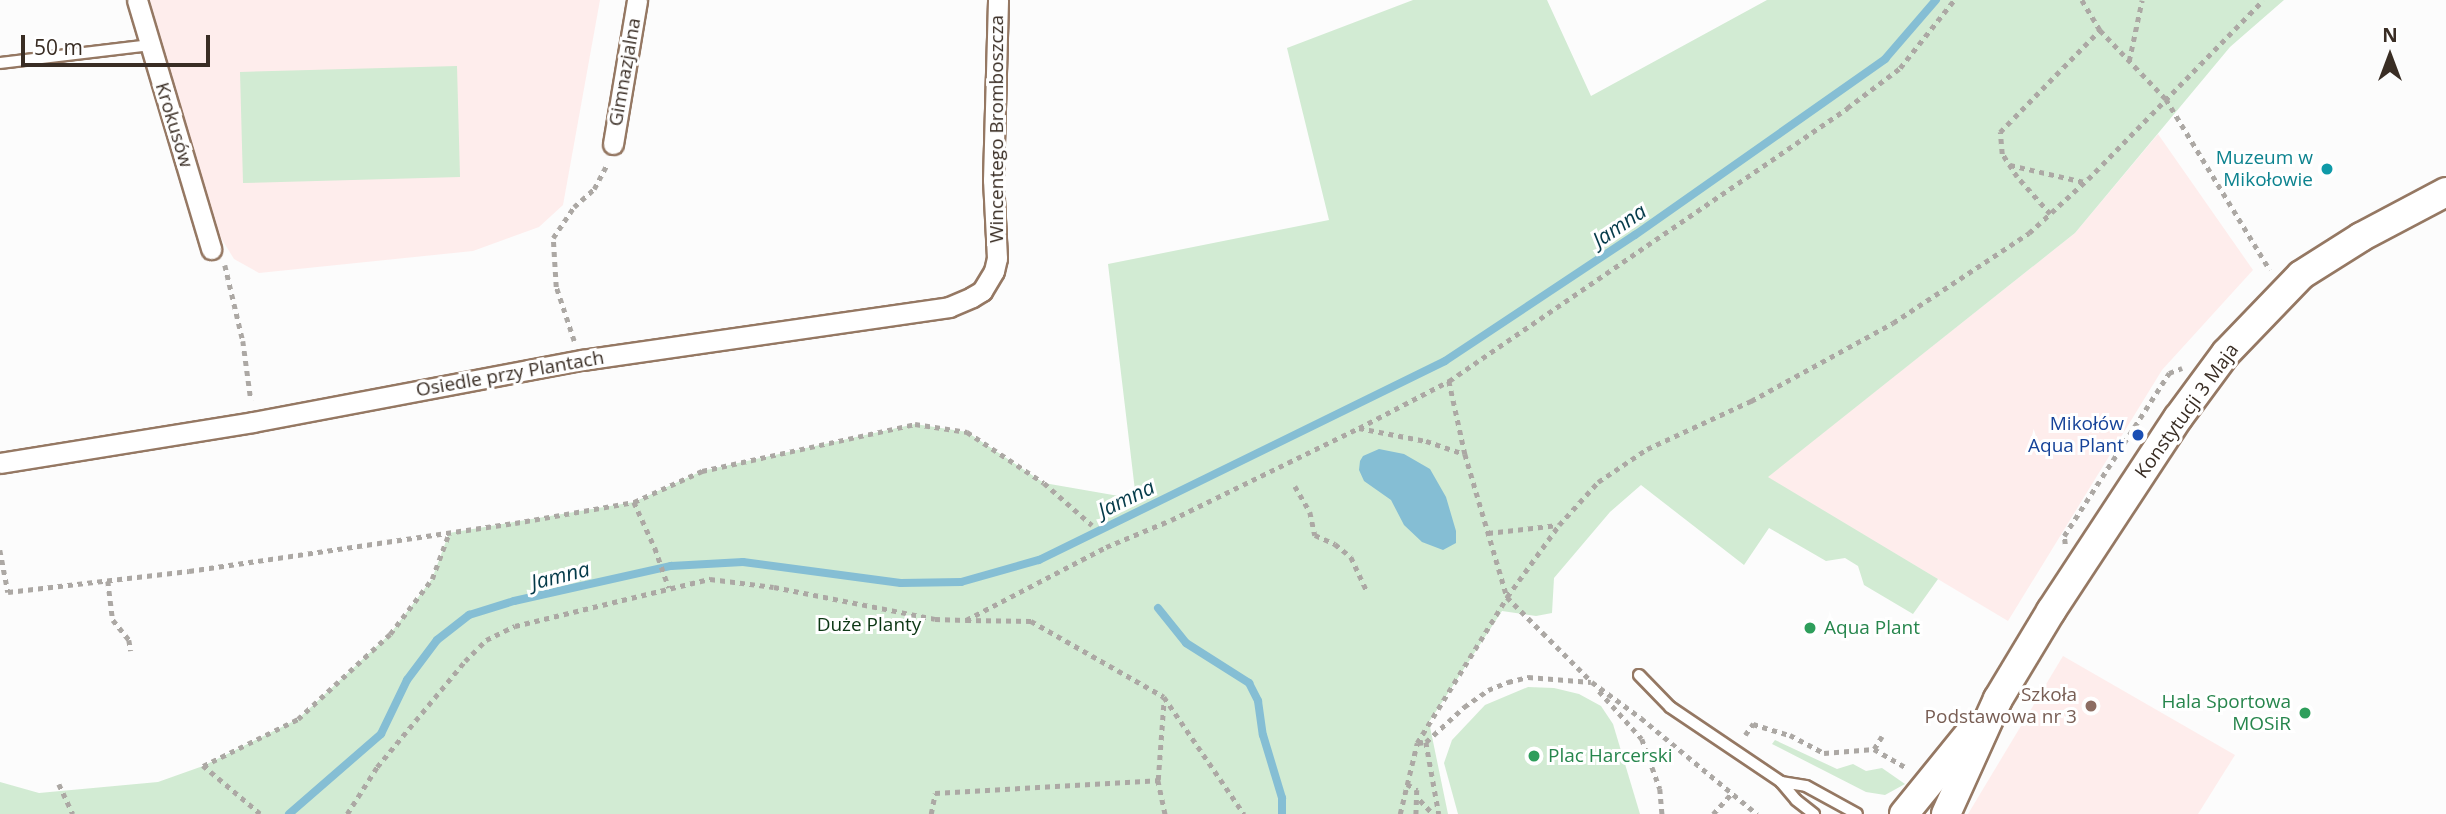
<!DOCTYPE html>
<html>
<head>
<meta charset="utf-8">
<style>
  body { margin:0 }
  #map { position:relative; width:2446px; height:814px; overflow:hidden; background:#fcfcfc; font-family:"Open Sans",sans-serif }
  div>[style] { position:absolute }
  .education>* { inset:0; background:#feedec }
  .green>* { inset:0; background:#d2ebd3 }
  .water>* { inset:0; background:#85bed4 }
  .stream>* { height:8px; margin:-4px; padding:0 4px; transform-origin:4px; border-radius:4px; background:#85bed4 }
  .path>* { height:4.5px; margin-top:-2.25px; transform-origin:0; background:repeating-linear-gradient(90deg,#aca8a4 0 5px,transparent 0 10px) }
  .roads { filter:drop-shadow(2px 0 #957863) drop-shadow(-2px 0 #957863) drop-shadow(0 2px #957863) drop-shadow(0 -2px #957863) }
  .lane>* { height:10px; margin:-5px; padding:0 5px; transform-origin:5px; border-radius:5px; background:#fff }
  .street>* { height:19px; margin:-9.5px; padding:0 9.5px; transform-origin:9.5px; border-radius:9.5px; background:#fff }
  .secondary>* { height:28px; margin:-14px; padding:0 14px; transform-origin:14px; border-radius:14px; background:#fff }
  .dots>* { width:19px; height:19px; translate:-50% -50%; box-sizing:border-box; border:4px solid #fff; border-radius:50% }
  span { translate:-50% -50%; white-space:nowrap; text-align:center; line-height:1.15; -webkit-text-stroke:6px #fff; paint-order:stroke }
  .street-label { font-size:19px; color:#392d24 }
  .culture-label { font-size:19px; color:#0d838f }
  .right { translate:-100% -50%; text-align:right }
  .transit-label { font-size:19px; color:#164399 }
  .park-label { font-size:19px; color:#0c3714 }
  .leisure-label { font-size:19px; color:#27864d }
  .left { translate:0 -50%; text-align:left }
  .education-label { font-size:19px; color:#785e54 }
  .water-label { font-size:21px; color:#053b4a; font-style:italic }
  .north { position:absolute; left:2355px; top:21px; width:70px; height:70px; -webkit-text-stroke:5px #fff; paint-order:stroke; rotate:0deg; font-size:19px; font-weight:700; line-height:28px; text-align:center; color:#392d24 }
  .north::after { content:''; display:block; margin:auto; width:24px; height:32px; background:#392d24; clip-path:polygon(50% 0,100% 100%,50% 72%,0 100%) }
  .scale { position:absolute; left:21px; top:35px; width:189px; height:32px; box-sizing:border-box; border:4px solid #392d24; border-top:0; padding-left:9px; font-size:21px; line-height:24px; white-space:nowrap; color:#392d24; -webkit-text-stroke:5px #fff; paint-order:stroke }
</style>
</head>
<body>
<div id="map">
  <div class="education">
    <div style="clip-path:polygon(150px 0,600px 0,563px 205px,539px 227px,473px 251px,259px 273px,234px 259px,210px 220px)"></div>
    <div style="clip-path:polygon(2158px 134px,2253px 270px,2162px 370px,2008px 621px,1767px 477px,2075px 233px)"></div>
    <div style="clip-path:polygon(2063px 656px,2235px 755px,2198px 814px,1968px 814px)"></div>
  </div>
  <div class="green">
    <div style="clip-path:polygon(1413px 0,1547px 0,1591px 96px,1767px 0,2284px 0,2230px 47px,2075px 233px,1768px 477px,1938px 579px,1913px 614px,1864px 585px,1858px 566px,1845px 558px,1826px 561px,1769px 528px,1744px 565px,1641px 485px,1610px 512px,1554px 578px,1552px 613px,1536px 616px,1502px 611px,1429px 722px,1448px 814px,0 814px,0 782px,39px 793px,158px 782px,203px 766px,298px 719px,390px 634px,432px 579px,449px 533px,634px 502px,702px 471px,915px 424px,967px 432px,1044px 483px,1136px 499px,1108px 264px,1329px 220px,1287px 48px)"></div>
    <div style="clip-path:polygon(457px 66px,460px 177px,243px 183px,240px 72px)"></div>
    <div style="clip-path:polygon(1528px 687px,1554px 688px,1579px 694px,1601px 706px,1613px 724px,1640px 814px,1458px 814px,1444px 763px,1452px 740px,1485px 705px)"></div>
    <div style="clip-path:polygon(1775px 740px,1837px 769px,1853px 764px,1866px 771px,1882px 768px,1905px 784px,1885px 795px,1866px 792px,1772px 744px)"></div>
  </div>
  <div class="water">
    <div style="clip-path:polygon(1379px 449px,1404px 454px,1430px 469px,1446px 497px,1456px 531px,1456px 543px,1443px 550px,1422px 542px,1404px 525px,1391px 500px,1364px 481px,1359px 470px,1360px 461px,1363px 456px)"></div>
  </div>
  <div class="stream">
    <div style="left:1158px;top:608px;width:45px;rotate:51.3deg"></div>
    <div style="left:1186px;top:643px;width:75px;rotate:32.4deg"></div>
    <div style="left:1249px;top:683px;width:20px;rotate:63deg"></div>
    <div style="left:1258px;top:701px;width:34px;rotate:82deg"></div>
    <div style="left:1263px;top:735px;width:66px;rotate:73.2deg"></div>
    <div style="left:1282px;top:798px;width:16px;rotate:90deg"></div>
    <div style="left:289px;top:814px;width:122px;rotate:-41deg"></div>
    <div style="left:381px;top:734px;width:60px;rotate:-64.3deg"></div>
    <div style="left:407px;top:680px;width:50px;rotate:-53.1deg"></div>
    <div style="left:437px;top:640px;width:41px;rotate:-38deg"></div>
    <div style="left:469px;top:615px;width:47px;rotate:-17.3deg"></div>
    <div style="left:514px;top:601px;width:161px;rotate:-12.6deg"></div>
    <div style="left:671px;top:566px;width:72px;rotate:-3.2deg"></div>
    <div style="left:743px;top:562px;width:159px;rotate:7.6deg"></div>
    <div style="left:901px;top:583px;width:60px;rotate:-1deg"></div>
    <div style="left:961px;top:582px;width:81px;rotate:-15.8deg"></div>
    <div style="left:1039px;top:560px;width:452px;rotate:-26.1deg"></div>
    <div style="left:1445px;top:361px;width:228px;rotate:-33.6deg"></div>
    <div style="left:1635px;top:235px;width:306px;rotate:-35.1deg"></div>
    <div style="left:1885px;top:59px;width:78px;rotate:-49.2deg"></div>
  </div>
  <div class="path">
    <div style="left:2082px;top:0;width:35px;rotate:59deg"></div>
    <div style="left:2100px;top:30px;width:95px;rotate:46.3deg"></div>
    <div style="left:2166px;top:99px;width:200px;rotate:58.7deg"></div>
    <div style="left:2129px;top:61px;width:62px;rotate:-78deg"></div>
    <div style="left:2010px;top:165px;width:76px;rotate:12.9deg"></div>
    <div style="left:2050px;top:214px;width:50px;rotate:-131.7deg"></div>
    <div style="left:2017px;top:177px;width:27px;rotate:-123deg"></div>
    <div style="left:2002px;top:154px;width:22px;rotate:-95deg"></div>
    <div style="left:2000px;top:132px;width:143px;rotate:-45.6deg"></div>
    <div style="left:225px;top:265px;width:78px;rotate:76.7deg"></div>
    <div style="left:243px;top:341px;width:60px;rotate:82.3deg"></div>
    <div style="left:574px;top:341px;width:57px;rotate:-108.4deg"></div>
    <div style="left:556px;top:287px;width:49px;rotate:-93.5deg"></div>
    <div style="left:553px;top:238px;width:37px;rotate:-56deg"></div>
    <div style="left:574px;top:207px;width:27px;rotate:-42deg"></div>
    <div style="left:594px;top:189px;width:27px;rotate:-62deg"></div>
    <div style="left:1449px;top:381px;width:75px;rotate:77.6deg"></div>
    <div style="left:1465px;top:454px;width:149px;rotate:73.6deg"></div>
    <div style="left:1507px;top:597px;width:120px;rotate:45deg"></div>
    <div style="left:1592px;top:682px;width:61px;rotate:36.3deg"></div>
    <div style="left:1641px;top:718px;width:151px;rotate:39.6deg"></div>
    <div style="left:1359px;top:428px;width:68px;rotate:11deg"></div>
    <div style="left:1426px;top:441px;width:40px;rotate:18.9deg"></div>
    <div style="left:1295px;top:486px;width:30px;rotate:60deg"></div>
    <div style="left:1310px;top:512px;width:24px;rotate:78deg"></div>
    <div style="left:1315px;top:535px;width:22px;rotate:24deg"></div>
    <div style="left:1335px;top:544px;width:21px;rotate:39deg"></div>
    <div style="left:1351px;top:557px;width:38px;rotate:65deg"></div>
    <div style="left:634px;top:502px;width:51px;rotate:65.5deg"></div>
    <div style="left:655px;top:548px;width:42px;rotate:70.7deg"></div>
    <div style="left:1488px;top:533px;width:70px;rotate:-6.5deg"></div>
    <div style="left:2065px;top:544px;width:8px;rotate:-97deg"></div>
    <div style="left:2064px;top:536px;width:194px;rotate:-57.2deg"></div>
    <div style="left:2169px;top:373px;width:14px;rotate:-21deg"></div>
    <div style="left:0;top:550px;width:43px;rotate:79.2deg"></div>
    <div style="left:8px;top:592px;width:182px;rotate:-6.6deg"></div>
    <div style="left:189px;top:571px;width:330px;rotate:-8.4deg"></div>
    <div style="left:515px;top:523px;width:121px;rotate:-10deg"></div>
    <div style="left:634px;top:502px;width:75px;rotate:-24.5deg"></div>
    <div style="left:702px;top:471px;width:218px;rotate:-12.4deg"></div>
    <div style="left:915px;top:424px;width:53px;rotate:8.7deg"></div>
    <div style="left:967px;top:432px;width:92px;rotate:33.5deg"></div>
    <div style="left:1044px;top:483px;width:64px;rotate:41.2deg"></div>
    <div style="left:108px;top:581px;width:39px;rotate:83deg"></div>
    <div style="left:113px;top:620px;width:26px;rotate:51deg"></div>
    <div style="left:129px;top:640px;width:11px;rotate:80deg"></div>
    <div style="left:966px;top:620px;width:65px;rotate:0.9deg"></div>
    <div style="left:1031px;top:621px;width:153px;rotate:29.7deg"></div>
    <div style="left:1164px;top:697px;width:142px;rotate:55.6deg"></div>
    <div style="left:1599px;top:691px;width:64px;rotate:48.1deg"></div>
    <div style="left:1642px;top:739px;width:53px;rotate:70.2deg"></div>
    <div style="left:1660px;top:789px;width:25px;rotate:85deg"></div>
    <div style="left:1745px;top:735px;width:14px;rotate:-54deg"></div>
    <div style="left:1753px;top:724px;width:39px;rotate:17deg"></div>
    <div style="left:1790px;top:735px;width:38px;rotate:28deg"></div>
    <div style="left:1824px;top:753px;width:50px;rotate:-4.6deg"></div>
    <div style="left:1874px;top:749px;width:39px;rotate:30deg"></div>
    <div style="left:1426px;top:742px;width:73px;rotate:79.8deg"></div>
    <div style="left:1418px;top:743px;width:8px;rotate:-7deg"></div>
    <div style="left:1426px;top:742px;width:52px;rotate:-42.6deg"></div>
    <div style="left:1464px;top:707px;width:29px;rotate:-35deg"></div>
    <div style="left:1488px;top:690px;width:22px;rotate:-22deg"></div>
    <div style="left:1508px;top:682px;width:21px;rotate:-14deg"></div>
    <div style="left:1528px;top:677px;width:63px;rotate:4.5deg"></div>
    <div style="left:1874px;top:749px;width:15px;rotate:-58deg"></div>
    <div style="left:1158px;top:780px;width:82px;rotate:-85.8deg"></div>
    <div style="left:59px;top:784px;width:33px;rotate:65deg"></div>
    <div style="left:1407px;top:784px;width:12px;rotate:31deg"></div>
    <div style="left:1417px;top:790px;width:24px;rotate:92deg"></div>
    <div style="left:1420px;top:800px;width:19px;rotate:47deg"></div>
    <div style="left:260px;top:814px;width:75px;rotate:-139.9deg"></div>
    <div style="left:203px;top:766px;width:106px;rotate:-26.3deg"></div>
    <div style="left:298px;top:719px;width:125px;rotate:-42.7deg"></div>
    <div style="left:390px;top:634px;width:69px;rotate:-52.6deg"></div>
    <div style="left:432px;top:579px;width:49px;rotate:-69.7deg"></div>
    <div style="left:347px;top:814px;width:56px;rotate:-57.4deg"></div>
    <div style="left:377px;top:767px;width:138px;rotate:-50.3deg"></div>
    <div style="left:465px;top:661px;width:30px;rotate:-45deg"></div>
    <div style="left:486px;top:640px;width:32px;rotate:-26deg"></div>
    <div style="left:515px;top:626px;width:201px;rotate:-13.6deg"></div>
    <div style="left:710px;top:579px;width:64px;rotate:7.1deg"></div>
    <div style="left:774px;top:587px;width:164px;rotate:11.2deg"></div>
    <div style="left:935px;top:619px;width:31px;rotate:2deg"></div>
    <div style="left:966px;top:620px;width:158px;rotate:-27.5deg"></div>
    <div style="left:1106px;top:547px;width:70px;rotate:-22.6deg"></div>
    <div style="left:1171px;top:520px;width:209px;rotate:-26.1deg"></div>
    <div style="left:1359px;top:428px;width:102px;rotate:-27.6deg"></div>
    <div style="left:1449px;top:381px;width:483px;rotate:-34.4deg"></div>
    <div style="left:1847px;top:108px;width:66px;rotate:-37deg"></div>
    <div style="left:1900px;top:68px;width:87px;rotate:-51.5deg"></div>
    <div style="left:931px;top:814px;width:21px;rotate:-79deg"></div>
    <div style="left:935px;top:793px;width:223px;rotate:-3.3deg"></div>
    <div style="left:1158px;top:780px;width:35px;rotate:78deg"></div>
    <div style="left:1400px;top:814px;width:73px;rotate:-76.5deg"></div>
    <div style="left:1417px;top:743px;width:172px;rotate:-58.3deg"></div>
    <div style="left:1507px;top:597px;width:89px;rotate:-54.2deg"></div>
    <div style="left:1559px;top:525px;width:58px;rotate:-47.8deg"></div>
    <div style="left:1598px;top:482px;width:59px;rotate:-34deg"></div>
    <div style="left:1647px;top:449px;width:115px;rotate:-24.8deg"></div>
    <div style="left:1751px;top:401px;width:162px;rotate:-28.8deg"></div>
    <div style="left:1893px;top:323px;width:163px;rotate:-33.5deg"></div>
    <div style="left:2029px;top:233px;width:80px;rotate:-42.5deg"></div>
    <div style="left:2088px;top:179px;width:250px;rotate:-45.6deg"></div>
    <div style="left:1713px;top:814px;width:27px;rotate:-48deg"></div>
  </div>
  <div class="roads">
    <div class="lane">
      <div style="left:0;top:63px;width:151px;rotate:-6.8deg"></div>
      <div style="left:1639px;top:675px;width:45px;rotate:45.9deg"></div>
      <div style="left:1670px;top:707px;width:134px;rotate:34deg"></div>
      <div style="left:1781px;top:782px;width:23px;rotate:50deg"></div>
      <div style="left:1796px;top:800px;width:23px;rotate:38deg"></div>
      <div style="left:1781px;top:782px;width:25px;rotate:9deg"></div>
      <div style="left:1806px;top:786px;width:58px;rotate:28.8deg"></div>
    </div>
    <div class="street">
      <div style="left:137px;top:0;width:260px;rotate:73.4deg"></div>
      <div style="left:613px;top:144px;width:146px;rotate:-80.5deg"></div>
      <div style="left:0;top:463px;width:256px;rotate:-9.2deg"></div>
      <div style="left:253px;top:422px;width:335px;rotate:-10.7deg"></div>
      <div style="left:582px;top:360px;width:371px;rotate:-8.2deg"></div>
      <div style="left:949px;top:307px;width:25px;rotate:-23deg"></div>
      <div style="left:972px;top:297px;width:12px;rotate:-31deg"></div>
      <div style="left:982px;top:291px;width:23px;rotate:-59deg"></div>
      <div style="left:994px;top:271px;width:13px;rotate:-77deg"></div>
      <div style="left:997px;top:258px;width:78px;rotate:-92.9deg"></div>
      <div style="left:993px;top:180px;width:180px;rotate:-88.4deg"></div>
    </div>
    <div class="secondary">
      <div style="left:1904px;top:814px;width:111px;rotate:-50.9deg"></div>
      <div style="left:1946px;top:814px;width:126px;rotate:-65.7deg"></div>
      <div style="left:1998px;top:699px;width:103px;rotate:-58.9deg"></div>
      <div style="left:2051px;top:611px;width:231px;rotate:-56.7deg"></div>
      <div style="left:2178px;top:418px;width:81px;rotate:-53.6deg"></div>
      <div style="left:2226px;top:353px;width:108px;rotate:-46.1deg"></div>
      <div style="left:2301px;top:275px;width:71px;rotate:-32.3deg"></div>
      <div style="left:2361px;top:237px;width:96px;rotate:-27.9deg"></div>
    </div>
  </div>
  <div class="dots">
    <div style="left:2327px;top:169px;background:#0f9aa8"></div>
    <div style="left:2138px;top:435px;background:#1a4fb4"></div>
    <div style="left:1810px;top:628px;background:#2e9e5b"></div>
    <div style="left:2091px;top:706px;background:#8d6e63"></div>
    <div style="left:2305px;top:713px;background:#2e9e5b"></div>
    <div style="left:1534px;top:756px;background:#2e9e5b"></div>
  </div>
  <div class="street-label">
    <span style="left:625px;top:72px;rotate:-80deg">Gimnazjalna</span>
    <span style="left:174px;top:125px;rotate:73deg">Krokusów</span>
    <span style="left:997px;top:129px;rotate:-90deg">Wincentego Bromboszcza</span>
    <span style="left:510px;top:374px;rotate:-10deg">Osiedle przy Plantach</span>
    <span style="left:2187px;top:411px;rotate:-54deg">Konstytucji 3 Maja</span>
  </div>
  <div class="culture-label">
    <span class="right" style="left:2313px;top:169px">Muzeum w<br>Mikołowie</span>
  </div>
  <div class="transit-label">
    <span class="right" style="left:2124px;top:435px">Mikołów<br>Aqua Plant</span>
  </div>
  <div class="park-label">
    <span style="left:869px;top:625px">Duże Planty</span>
  </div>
  <div class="leisure-label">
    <span class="left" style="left:1824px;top:628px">Aqua Plant</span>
    <span class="right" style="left:2291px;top:713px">Hala Sportowa<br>MOSiR</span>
    <span class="left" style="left:1548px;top:756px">Plac Harcerski</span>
  </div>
  <div class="education-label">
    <span class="right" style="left:2077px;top:706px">Szkoła<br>Podstawowa nr 3</span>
  </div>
  <div class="water-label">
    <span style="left:1619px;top:225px;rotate:-34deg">Jamna</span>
    <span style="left:1126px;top:498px;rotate:-26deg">Jamna</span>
    <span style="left:560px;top:575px;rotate:-14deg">Jamna</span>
  </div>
  <div class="north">N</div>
  <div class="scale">50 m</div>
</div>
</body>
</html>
